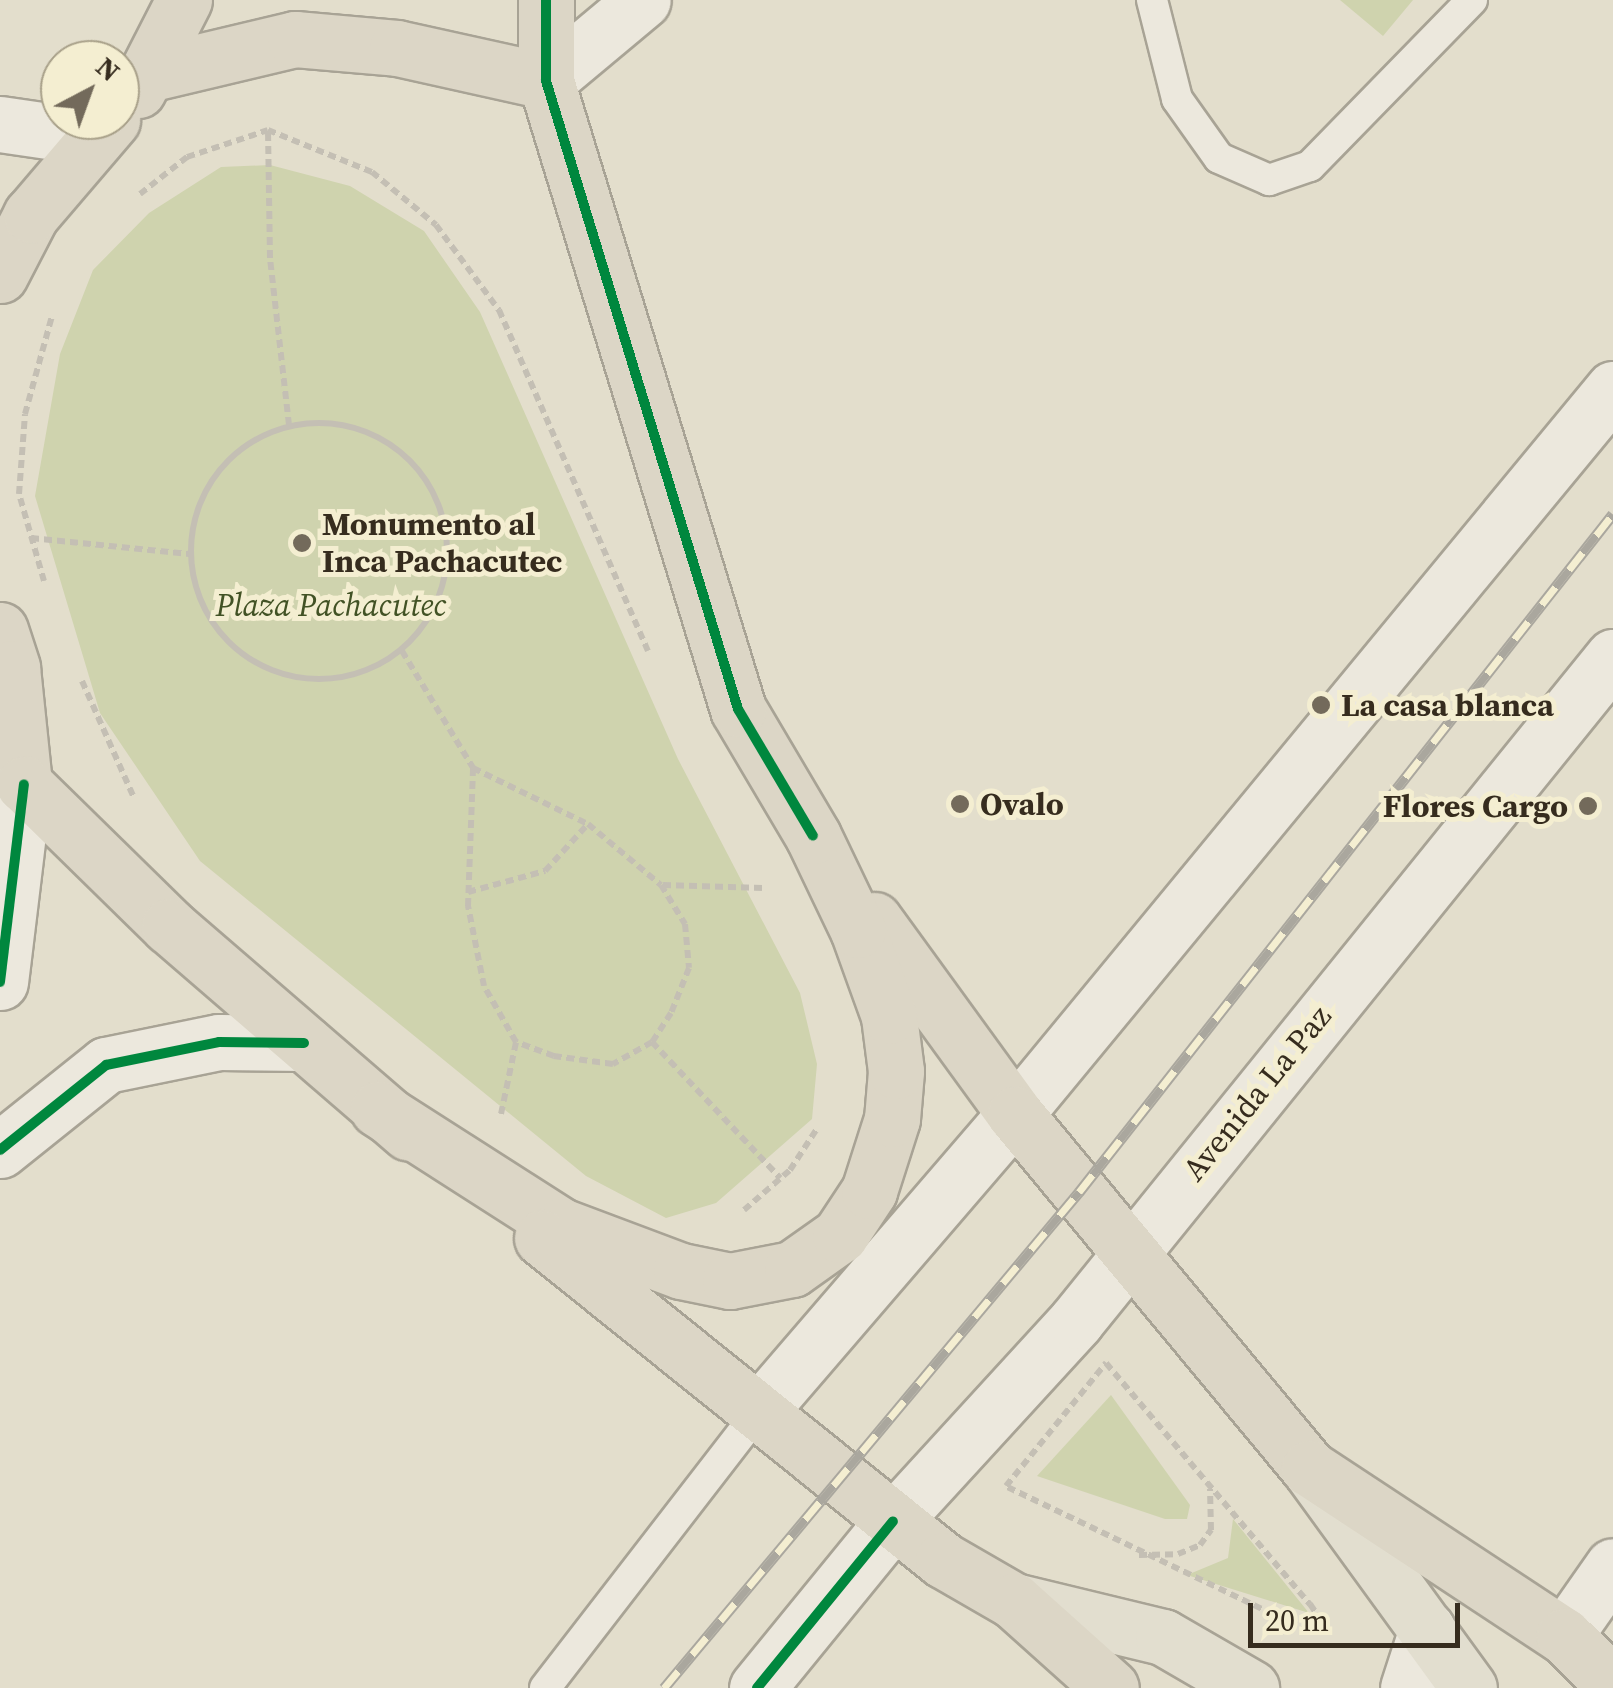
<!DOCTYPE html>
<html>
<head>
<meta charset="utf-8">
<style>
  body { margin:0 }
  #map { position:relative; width:1613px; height:1688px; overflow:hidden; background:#e3decc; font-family:"Source Serif 4",serif }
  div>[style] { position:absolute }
  .green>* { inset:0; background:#cfd3ae }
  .path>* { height:6px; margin-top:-3px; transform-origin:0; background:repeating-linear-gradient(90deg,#c4bfb4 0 8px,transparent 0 13px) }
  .path>.ring { margin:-3px; padding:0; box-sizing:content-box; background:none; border:6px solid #c4bfb4; border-radius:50% }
  .roads { filter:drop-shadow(2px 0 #a8a395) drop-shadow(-2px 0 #a8a395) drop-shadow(0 2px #a8a395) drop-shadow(0 -2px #a8a395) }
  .service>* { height:30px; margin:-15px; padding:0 15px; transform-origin:15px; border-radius:15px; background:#ece8dd }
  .minor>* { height:55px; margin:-27.5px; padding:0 27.5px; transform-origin:27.5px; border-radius:27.5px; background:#ece8dd }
  .tertiary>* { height:55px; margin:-27.5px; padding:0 27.5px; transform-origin:27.5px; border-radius:27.5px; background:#ece8dd }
  .secondary>* { height:55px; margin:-27.5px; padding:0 27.5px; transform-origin:27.5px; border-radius:27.5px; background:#ece8dd }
  .primary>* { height:55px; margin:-27.5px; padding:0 27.5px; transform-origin:27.5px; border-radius:27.5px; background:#e2decf }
  .trunk>* { height:55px; margin:-27.5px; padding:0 27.5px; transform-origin:27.5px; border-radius:27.5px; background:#dcd6c6 }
  .rail>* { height:11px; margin-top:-5.5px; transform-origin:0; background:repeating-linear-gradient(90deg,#f4eed1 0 22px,#aaa79e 0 44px); box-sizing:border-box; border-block:2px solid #aaa79e }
  .cycleway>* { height:10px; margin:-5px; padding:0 5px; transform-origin:5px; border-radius:5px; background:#00873e }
  .dots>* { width:28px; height:28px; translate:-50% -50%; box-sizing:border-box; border:5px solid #f4eed1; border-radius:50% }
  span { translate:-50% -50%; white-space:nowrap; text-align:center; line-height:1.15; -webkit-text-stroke:10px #f4eed1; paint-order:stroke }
  .poi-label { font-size:32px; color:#362c1e; font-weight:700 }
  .left { translate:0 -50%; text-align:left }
  .right { translate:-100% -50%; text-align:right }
  .park-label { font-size:32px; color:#425225; font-style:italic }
  .street-label { font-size:32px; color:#362c1e }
  .north { position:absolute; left:40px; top:40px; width:100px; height:100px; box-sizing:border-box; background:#f4eed1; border:2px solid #a8a089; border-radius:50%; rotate:41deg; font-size:28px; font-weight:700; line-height:40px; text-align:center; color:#362c1e }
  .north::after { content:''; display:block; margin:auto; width:35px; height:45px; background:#736a5b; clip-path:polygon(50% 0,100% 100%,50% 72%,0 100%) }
  .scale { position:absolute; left:1248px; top:1603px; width:212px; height:45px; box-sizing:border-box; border:5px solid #362c1e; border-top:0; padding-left:12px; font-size:30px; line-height:35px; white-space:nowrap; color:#362c1e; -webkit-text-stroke:8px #f4eed1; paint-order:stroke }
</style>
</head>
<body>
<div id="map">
  <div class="green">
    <div style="clip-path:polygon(1340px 0,1413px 0,1383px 36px)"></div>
    <div style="clip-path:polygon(270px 165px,350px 186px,424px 231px,480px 312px,678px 759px,800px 993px,817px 1064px,812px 1119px,716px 1203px,666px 1218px,586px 1176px,200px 861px,100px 713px,35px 496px,60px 354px,93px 270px,149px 213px,221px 167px)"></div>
    <div style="clip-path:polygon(1111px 1395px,1190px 1505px,1187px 1519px,1165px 1519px,1037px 1476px)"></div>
    <div style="clip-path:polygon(1233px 1519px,1309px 1613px,1187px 1575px,1228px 1558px)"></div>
  </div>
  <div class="path">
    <div style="left:140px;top:194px;width:60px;rotate:-38.2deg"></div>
    <div style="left:187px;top:157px;width:85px;rotate:-18.4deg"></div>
    <div class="ring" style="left:191px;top:423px;width:250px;height:250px"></div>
    <div style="left:289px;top:425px;width:168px;rotate:-96.5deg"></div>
    <div style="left:270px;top:258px;width:128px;rotate:-90.9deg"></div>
    <div style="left:268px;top:130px;width:112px;rotate:22deg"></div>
    <div style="left:372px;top:172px;width:83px;rotate:39.6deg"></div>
    <div style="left:436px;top:225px;width:106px;rotate:53.5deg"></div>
    <div style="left:499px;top:310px;width:372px;rotate:66.4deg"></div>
    <div style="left:31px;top:538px;width:159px;rotate:5.8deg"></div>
    <div style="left:44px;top:581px;width:91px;rotate:-106deg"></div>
    <div style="left:19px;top:494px;width:80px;rotate:-85.7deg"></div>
    <div style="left:25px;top:414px;width:102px;rotate:-74.6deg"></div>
    <div style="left:402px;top:651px;width:137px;rotate:58.7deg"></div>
    <div style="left:473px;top:768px;width:128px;rotate:26deg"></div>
    <div style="left:588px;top:824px;width:95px;rotate:39.9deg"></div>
    <div style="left:661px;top:885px;width:46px;rotate:58.4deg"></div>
    <div style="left:685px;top:924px;width:44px;rotate:84.8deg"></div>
    <div style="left:689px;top:968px;width:48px;rotate:111.8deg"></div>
    <div style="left:671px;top:1013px;width:35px;rotate:123deg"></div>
    <div style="left:652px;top:1042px;width:45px;rotate:150.6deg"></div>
    <div style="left:613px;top:1064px;width:60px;rotate:-172.3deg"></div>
    <div style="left:554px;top:1056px;width:40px;rotate:-159.8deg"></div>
    <div style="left:516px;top:1042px;width:64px;rotate:-119.7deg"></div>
    <div style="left:484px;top:986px;width:82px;rotate:-101.3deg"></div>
    <div style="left:468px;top:906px;width:138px;rotate:-87.9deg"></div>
    <div style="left:82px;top:681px;width:128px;rotate:66deg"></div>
    <div style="left:663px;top:885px;width:100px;rotate:1.7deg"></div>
    <div style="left:468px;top:892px;width:80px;rotate:-15.3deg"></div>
    <div style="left:545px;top:871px;width:64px;rotate:-47.5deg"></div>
    <div style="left:652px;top:1042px;width:187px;rotate:46.7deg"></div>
    <div style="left:501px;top:1114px;width:74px;rotate:-78.2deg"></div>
    <div style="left:744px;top:1210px;width:61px;rotate:-41deg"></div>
    <div style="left:790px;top:1170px;width:51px;rotate:-56.9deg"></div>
    <div style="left:1106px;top:1363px;width:316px;rotate:49.8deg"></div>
    <div style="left:1310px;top:1604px;width:18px;rotate:56deg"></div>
    <div style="left:1320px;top:1619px;width:17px;rotate:135deg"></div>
    <div style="left:1308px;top:1631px;width:335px;rotate:-154.4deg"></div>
    <div style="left:1006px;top:1486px;width:159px;rotate:-50.9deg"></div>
    <div style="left:1139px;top:1555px;width:39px;rotate:-1deg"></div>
    <div style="left:1178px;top:1554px;width:24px;rotate:-22deg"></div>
    <div style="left:1200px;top:1545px;width:19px;rotate:-54deg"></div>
    <div style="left:1211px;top:1530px;width:41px;rotate:-91.4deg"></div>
  </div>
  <div class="roads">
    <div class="service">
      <div style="left:1152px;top:0;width:102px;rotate:75.8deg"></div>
      <div style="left:1177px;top:99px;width:72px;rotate:54.6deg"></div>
      <div style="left:1219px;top:158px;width:55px;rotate:23.7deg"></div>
      <div style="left:1269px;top:180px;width:43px;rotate:-18.9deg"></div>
      <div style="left:1310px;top:166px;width:232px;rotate:-45.7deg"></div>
      <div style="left:545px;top:1688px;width:353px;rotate:-52.3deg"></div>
    </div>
    <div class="minor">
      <div style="left:1564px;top:1636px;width:85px;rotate:-55deg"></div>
      <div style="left:757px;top:1688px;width:215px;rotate:-50.8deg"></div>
    </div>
    <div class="tertiary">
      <div style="left:0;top:124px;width:97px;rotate:8.3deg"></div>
      <div style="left:0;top:982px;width:199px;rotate:-83.1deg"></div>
      <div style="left:0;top:1150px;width:136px;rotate:-38.7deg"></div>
      <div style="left:106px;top:1065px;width:115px;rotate:-11.5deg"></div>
      <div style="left:219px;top:1042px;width:85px;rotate:0.7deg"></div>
      <div style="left:1408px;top:1688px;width:62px;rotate:-72.1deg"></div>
    </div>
    <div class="secondary">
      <div style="left:546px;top:81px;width:126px;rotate:-39.9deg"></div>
      <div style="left:761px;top:1409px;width:389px;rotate:-49.3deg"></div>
      <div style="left:1015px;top:1114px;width:940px;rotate:-50.48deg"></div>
      <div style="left:893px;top:1521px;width:271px;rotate:-47.5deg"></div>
      <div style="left:1076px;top:1321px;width:854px;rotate:-51.04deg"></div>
    </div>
    <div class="primary">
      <div style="left:1312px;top:1472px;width:267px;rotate:54deg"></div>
      <div style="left:1014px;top:1601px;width:153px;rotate:13.6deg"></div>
      <div style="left:1163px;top:1637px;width:102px;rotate:30.1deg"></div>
    </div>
    <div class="trunk">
      <div style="left:152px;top:73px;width:147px;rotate:-13.4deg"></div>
      <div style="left:295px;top:39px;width:102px;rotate:5deg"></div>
      <div style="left:397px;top:48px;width:153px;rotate:12.5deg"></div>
      <div style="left:138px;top:90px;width:101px;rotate:-62.9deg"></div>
      <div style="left:0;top:275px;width:68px;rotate:-62.7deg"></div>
      <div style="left:31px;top:215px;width:125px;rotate:-49.5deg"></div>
      <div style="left:0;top:630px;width:40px;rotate:72deg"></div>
      <div style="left:12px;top:668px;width:117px;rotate:84.1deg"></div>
      <div style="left:24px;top:784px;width:203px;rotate:44.4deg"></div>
      <div style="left:169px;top:926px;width:316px;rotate:40.8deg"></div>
      <div style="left:874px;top:920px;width:240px;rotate:54deg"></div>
      <div style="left:1015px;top:1114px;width:460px;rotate:50.3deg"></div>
      <div style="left:1309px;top:1468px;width:305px;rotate:33.4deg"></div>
      <div style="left:1564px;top:1636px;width:69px;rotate:44.4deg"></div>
      <div style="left:378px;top:1109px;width:217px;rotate:32.6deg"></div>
      <div style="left:561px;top:1226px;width:128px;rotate:20.6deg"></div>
      <div style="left:681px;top:1271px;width:50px;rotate:11.5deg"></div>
      <div style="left:730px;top:1281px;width:63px;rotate:-11deg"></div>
      <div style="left:792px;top:1269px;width:59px;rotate:-35.3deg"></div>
      <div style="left:840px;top:1235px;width:53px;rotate:-56.6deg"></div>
      <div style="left:869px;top:1191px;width:76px;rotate:-72.3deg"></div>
      <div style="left:892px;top:1119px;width:48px;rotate:-85.2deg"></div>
      <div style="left:896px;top:1071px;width:55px;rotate:-97.3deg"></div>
      <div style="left:889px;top:1016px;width:91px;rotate:-109.8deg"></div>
      <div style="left:858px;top:930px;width:104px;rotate:-115.6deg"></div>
      <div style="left:813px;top:836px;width:147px;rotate:-120.6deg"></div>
      <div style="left:738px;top:709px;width:657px;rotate:-107deg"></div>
      <div style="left:546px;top:81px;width:81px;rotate:-90deg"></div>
      <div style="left:542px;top:1238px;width:514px;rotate:38.76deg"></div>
      <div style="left:943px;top:1560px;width:82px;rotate:30deg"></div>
      <div style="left:1014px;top:1601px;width:130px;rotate:41.9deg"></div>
    </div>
  </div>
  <div class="rail">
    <div style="left:664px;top:1688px;width:647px;rotate:-50.08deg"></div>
    <div style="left:1079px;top:1192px;width:863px;rotate:-51.78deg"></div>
  </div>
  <div class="cycleway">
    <div style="left:546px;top:0;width:81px;rotate:90deg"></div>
    <div style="left:546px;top:81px;width:657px;rotate:73deg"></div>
    <div style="left:738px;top:709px;width:147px;rotate:59.4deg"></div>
    <div style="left:0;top:982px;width:199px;rotate:-83.1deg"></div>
    <div style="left:0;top:1150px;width:136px;rotate:-38.7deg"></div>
    <div style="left:106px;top:1065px;width:115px;rotate:-11.5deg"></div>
    <div style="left:219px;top:1042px;width:85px;rotate:0.7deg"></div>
    <div style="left:757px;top:1688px;width:215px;rotate:-50.8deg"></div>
  </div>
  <div class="dots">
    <div style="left:302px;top:543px;background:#736a5b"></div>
    <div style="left:1321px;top:705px;background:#736a5b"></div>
    <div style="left:960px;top:804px;background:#736a5b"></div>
    <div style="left:1588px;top:806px;background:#736a5b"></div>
  </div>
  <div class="poi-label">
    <span class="left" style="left:322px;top:543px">Monumento al<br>Inca Pachacutec</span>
    <span class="left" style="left:1341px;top:705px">La casa blanca</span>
    <span class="left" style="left:980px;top:804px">Ovalo</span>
    <span class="right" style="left:1568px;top:806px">Flores Cargo</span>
  </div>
  <div class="park-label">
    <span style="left:331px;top:605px">Plaza Pachacutec</span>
  </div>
  <div class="street-label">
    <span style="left:1257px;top:1093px;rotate:-51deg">Avenida La Paz</span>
  </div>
  <div class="north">N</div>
  <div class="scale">20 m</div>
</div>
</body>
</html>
